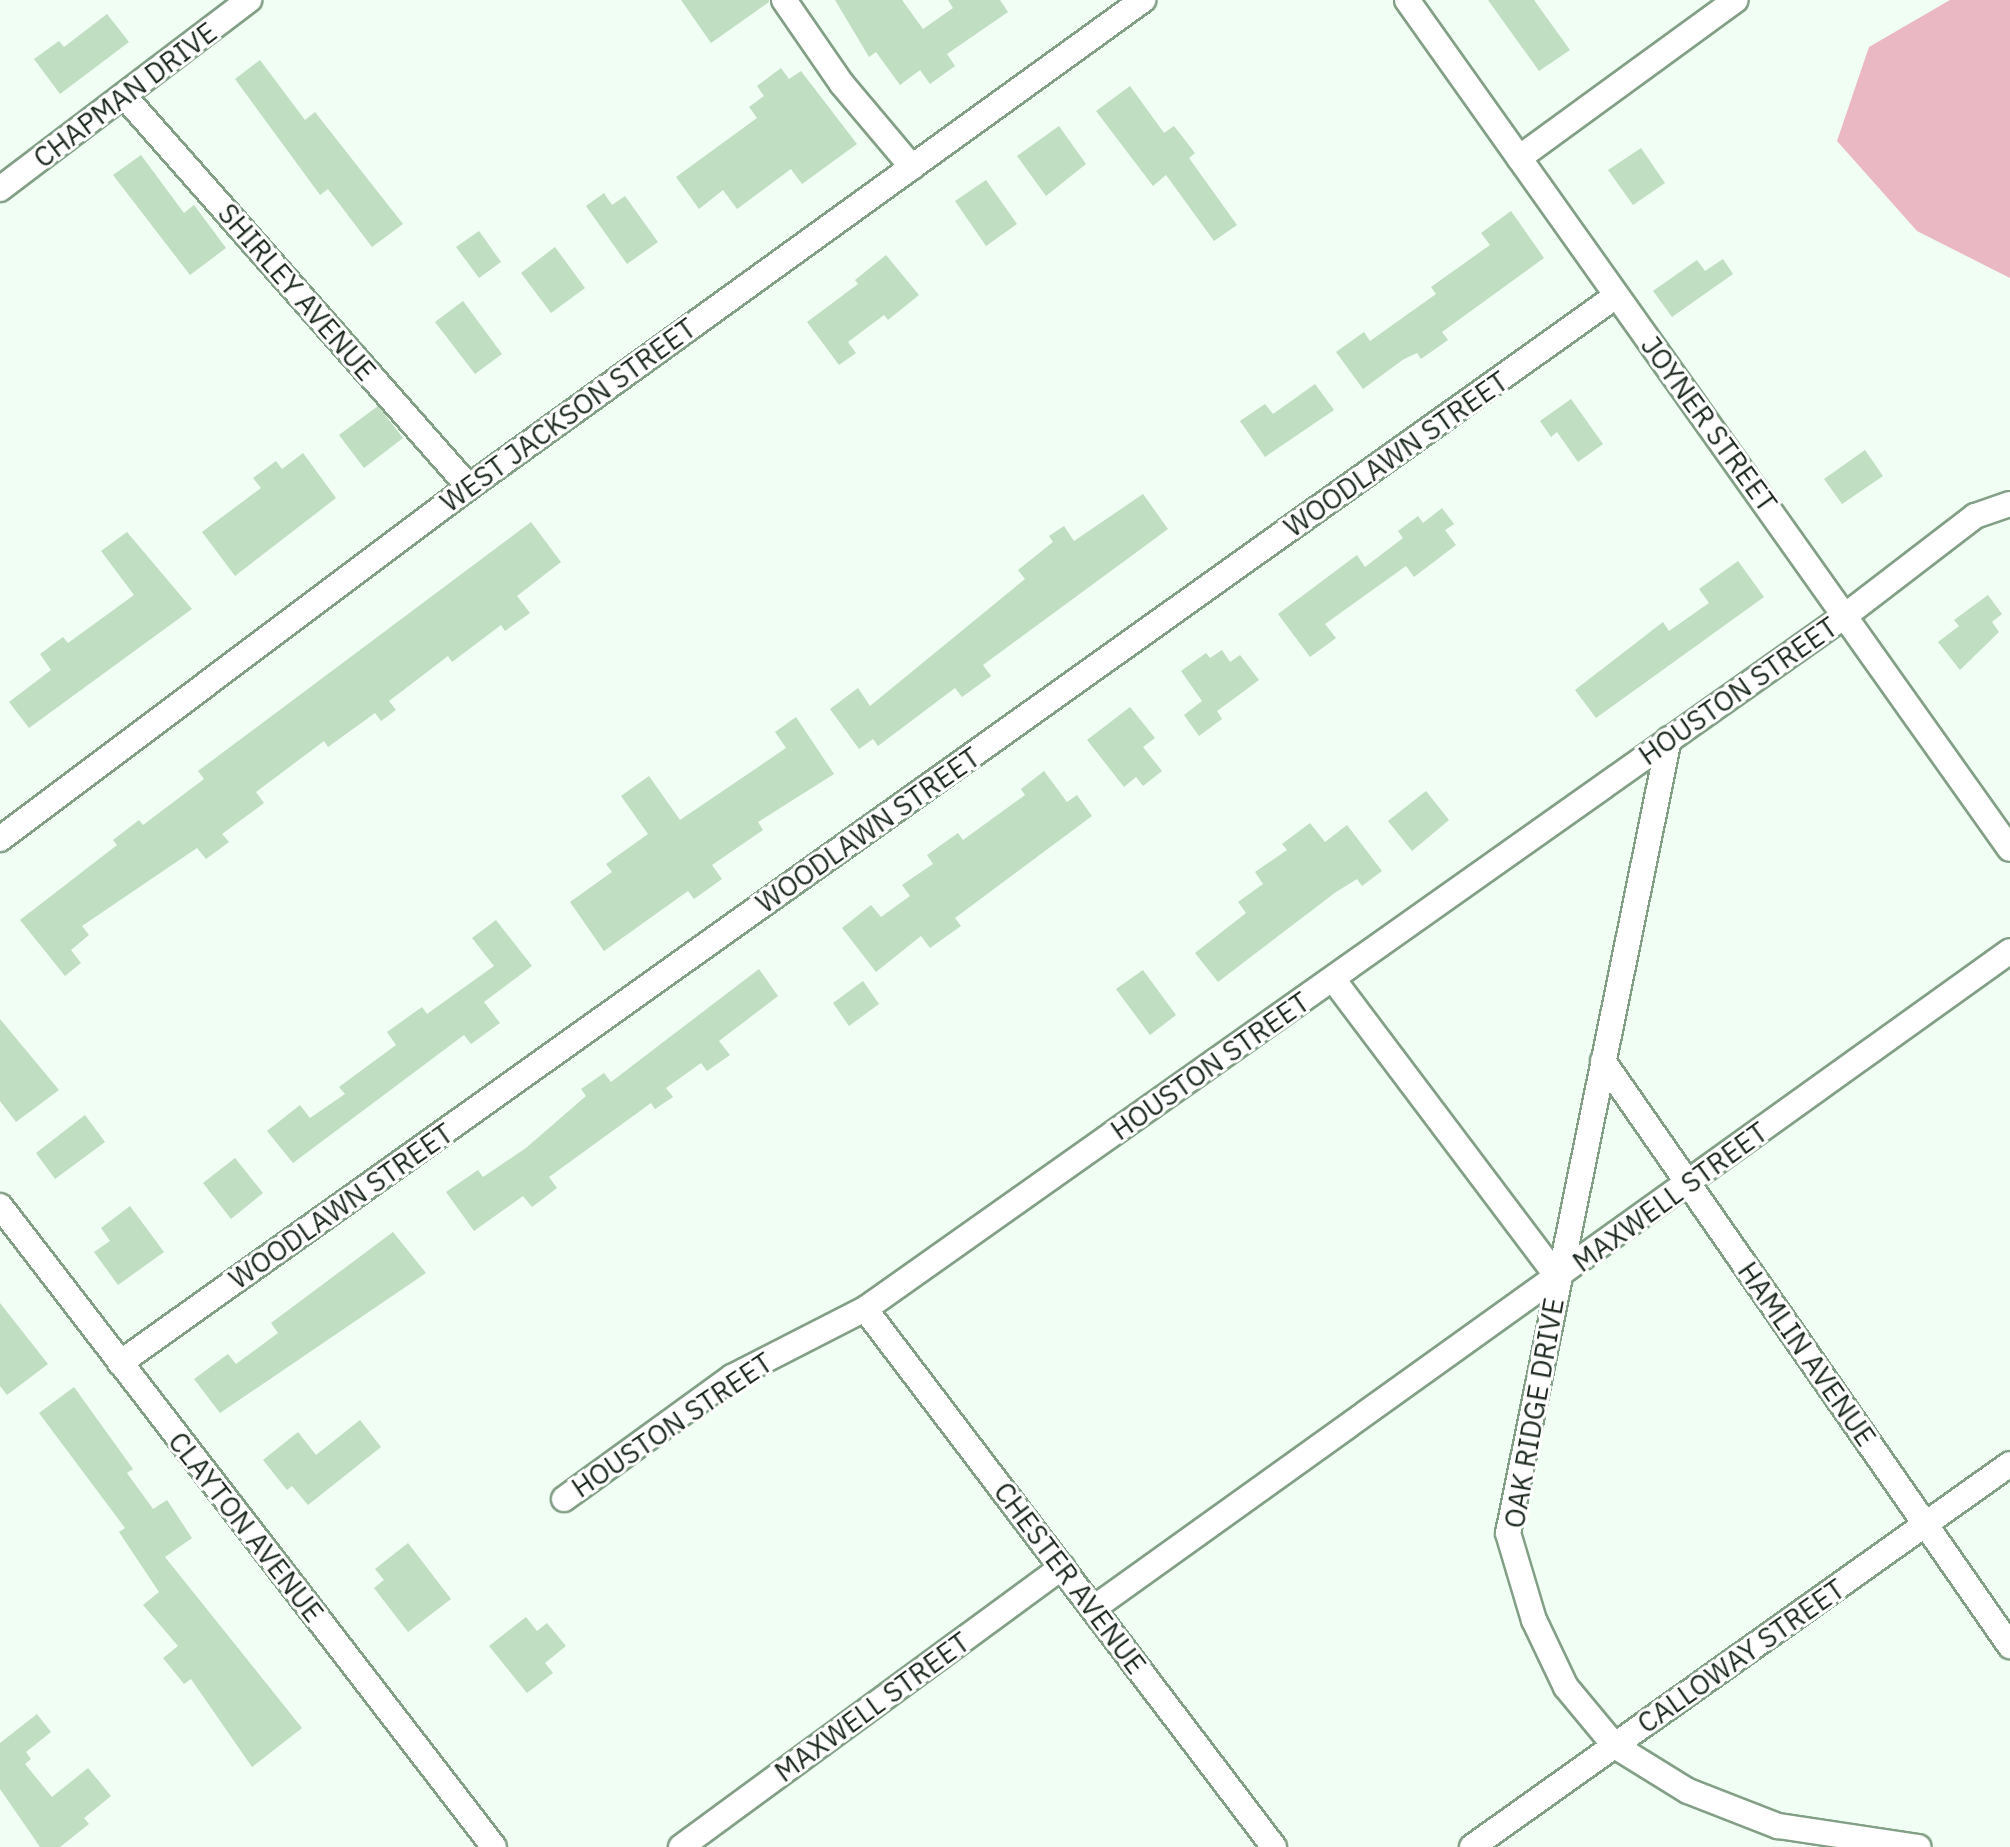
<!DOCTYPE html>
<html>
<head>
<meta charset="utf-8">
<style>
  body { margin:0 }
  #map { position:relative; width:2010px; height:1847px; overflow:hidden; background:#f1fef3; font-family:"IBM Plex Sans",sans-serif }
  div>[style] { position:absolute }
  .green>* { inset:0; background:#e9b8c2 }
  .building>* { inset:0; background:#bfdec2 }
  .roads { filter:drop-shadow(2px 0 #83a087) drop-shadow(-2px 0 #83a087) drop-shadow(0 2px #83a087) drop-shadow(0 -2px #83a087) }
  .minor>* { height:24px; margin:-12px; padding:0 12px; transform-origin:12px; border-radius:12px; background:#fff }
  span { translate:-50% -50%; white-space:nowrap; text-align:center; line-height:1.15; -webkit-text-stroke:6px #fff; paint-order:stroke }
  .street-label { font-size:28px; color:#1f2b21 }
</style>
</head>
<body>
<div id="map">
  <div class="green">
    <div style="clip-path:polygon(1950px 0,2010px 0,2010px 278px,1917px 231px,1837px 141px,1869px 47px)"></div>
  </div>
  <div class="building">
    <div style="clip-path:polygon(681px 0,769px 0,769px 2px,711px 43px)"></div>
    <div style="clip-path:polygon(835px 0,902px 0,923px 29px,953px 8px,948px 0,1000px 0,1008px 12px,947px 54px,955px 66px,930px 84px,920px 70px,900px 85px,876px 52px,869px 57px)"></div>
    <div style="clip-path:polygon(1488px 0,1534px 0,1570px 50px,1539px 71px)"></div>
    <div style="clip-path:polygon(107px 14px,129px 42px,60px 94px,34px 59px,59px 41px,64px 47px)"></div>
    <div style="clip-path:polygon(260px 60px,305px 120px,315px 112px,403px 224px,372px 247px,328px 189px,320px 195px,235px 79px)"></div>
    <div style="clip-path:polygon(781px 68px,789px 79px,801px 71px,857px 144px,802px 184px,791px 169px,737px 209px,723px 190px,699px 209px,676px 177px,757px 118px,749px 107px,764px 96px,757px 86px)"></div>
    <div style="clip-path:polygon(1130px 86px,1164px 133px,1174px 126px,1195px 153px,1189px 158px,1237px 225px,1214px 241px,1166px 175px,1153px 186px,1096px 111px)"></div>
    <div style="clip-path:polygon(1059px 126px,1086px 164px,1046px 196px,1017px 156px)"></div>
    <div style="clip-path:polygon(1641px 148px,1665px 183px,1633px 205px,1608px 170px)"></div>
    <div style="clip-path:polygon(141px 155px,184px 213px,194px 205px,226px 248px,190px 275px,113px 175px)"></div>
    <div style="clip-path:polygon(986px 180px,1017px 224px,986px 246px,955px 201px)"></div>
    <div style="clip-path:polygon(604px 193px,612px 205px,625px 196px,658px 242px,627px 264px,586px 206px)"></div>
    <div style="clip-path:polygon(1511px 211px,1544px 258px,1442px 332px,1448px 340px,1421px 359px,1417px 353px,1404px 359px,1363px 389px,1336px 352px,1364px 332px,1370px 341px,1436px 294px,1431px 287px,1490px 245px,1481px 233px)"></div>
    <div style="clip-path:polygon(479px 231px,501px 262px,479px 278px,456px 247px)"></div>
    <div style="clip-path:polygon(555px 247px,585px 288px,551px 313px,521px 273px)"></div>
    <div style="clip-path:polygon(886px 255px,919px 295px,888px 320px,884px 315px,848px 342px,856px 353px,839px 365px,807px 322px,858px 284px,855px 280px)"></div>
    <div style="clip-path:polygon(1723px 259px,1733px 274px,1672px 317px,1653px 291px,1697px 260px,1705px 271px)"></div>
    <div style="clip-path:polygon(463px 301px,502px 354px,475px 374px,435px 322px)"></div>
    <div style="clip-path:polygon(1315px 384px,1334px 410px,1265px 457px,1240px 421px,1265px 404px,1273px 414px)"></div>
    <div style="clip-path:polygon(1571px 399px,1603px 444px,1578px 462px,1557px 432px,1551px 437px,1540px 421px)"></div>
    <div style="clip-path:polygon(378px 406px,403px 438px,364px 468px,339px 435px)"></div>
    <div style="clip-path:polygon(1865px 450px,1883px 476px,1842px 504px,1824px 479px)"></div>
    <div style="clip-path:polygon(303px 453px,336px 498px,235px 576px,202px 532px,261px 488px,253px 478px,276px 461px,282px 469px)"></div>
    <div style="clip-path:polygon(1143px 494px,1168px 529px,983px 665px,991px 676px,962px 697px,955px 688px,878px 746px,873px 739px,859px 749px,830px 709px,858px 688px,870px 706px,1025px 579px,1018px 570px,1053px 542px,1049px 536px,1064px 526px,1074px 541px)"></div>
    <div style="clip-path:polygon(1442px 508px,1454px 524px,1445px 530px,1456px 545px,1414px 577px,1406px 566px,1325px 624px,1336px 638px,1310px 657px,1278px 614px,1357px 555px,1365px 567px,1403px 538px,1398px 531px,1418px 516px,1423px 523px)"></div>
    <div style="clip-path:polygon(531px 522px,561px 562px,517px 596px,530px 613px,505px 631px,501px 625px,452px 662px,448px 656px,389px 701px,396px 710px,381px 721px,375px 713px,328px 747px,324px 741px,256px 792px,264px 803px,222px 834px,229px 842px,206px 859px,197px 848px,82px 926px,89px 935px,71px 950px,81px 963px,65px 976px,20px 920px,117px 845px,113px 840px,139px 820px,143px 825px,204px 779px,198px 771px)"></div>
    <div style="clip-path:polygon(127px 532px,192px 609px,29px 728px,9px 702px,51px 670px,40px 654px,63px 637px,68px 643px,134px 595px,101px 551px)"></div>
    <div style="clip-path:polygon(1738px 561px,1764px 597px,1596px 718px,1575px 690px,1663px 622px,1669px 631px,1709px 603px,1699px 589px)"></div>
    <div style="clip-path:polygon(1988px 595px,2002px 614px,1992px 622px,1999px 632px,1960px 670px,1938px 642px,1959px 626px,1954px 620px)"></div>
    <div style="clip-path:polygon(1222px 650px,1230px 662px,1240px 655px,1259px 680px,1217px 711px,1222px 719px,1199px 736px,1184px 715px,1202px 701px,1181px 671px,1206px 653px,1210px 658px)"></div>
    <div style="clip-path:polygon(1130px 707px,1155px 738px,1143px 747px,1162px 771px,1143px 786px,1136px 777px,1124px 787px,1087px 740px)"></div>
    <div style="clip-path:polygon(796px 717px,834px 774px,758px 822px,763px 830px,712px 865px,722px 879px,694px 899px,688px 891px,604px 951px,570px 902px,612px 872px,606px 864px,648px 834px,621px 796px,649px 776px,680px 820px,786px 748px,775px 732px)"></div>
    <div style="clip-path:polygon(1044px 771px,1067px 802px,1077px 795px,1092px 816px,955px 918px,961px 926px,930px 948px,921px 936px,876px 972px,842px 928px,871px 905px,881px 917px,910px 896px,902px 885px,933px 864px,927px 855px,958px 833px,963px 840px,1025px 795px,1021px 789px)"></div>
    <div style="clip-path:polygon(1426px 791px,1449px 820px,1412px 851px,1388px 821px)"></div>
    <div style="clip-path:polygon(1310px 823px,1325px 842px,1347px 825px,1382px 871px,1362px 886px,1357px 879px,1336px 892px,1218px 982px,1195px 953px,1246px 913px,1238px 902px,1263px 884px,1255px 872px,1287px 850px,1282px 844px)"></div>
    <div style="clip-path:polygon(496px 920px,532px 966px,484px 1002px,500px 1023px,471px 1044px,464px 1035px,293px 1163px,267px 1131px,300px 1105px,310px 1118px,345px 1094px,339px 1087px,396px 1045px,387px 1032px,422px 1007px,427px 1014px,494px 966px,472px 938px)"></div>
    <div style="clip-path:polygon(759px 969px,778px 996px,719px 1041px,730px 1055px,707px 1071px,701px 1063px,666px 1088px,673px 1097px,655px 1109px,651px 1103px,549px 1177px,557px 1188px,532px 1207px,523px 1196px,474px 1231px,446px 1192px,478px 1170px,483px 1177px,526px 1148px,586px 1096px,581px 1089px,604px 1073px,611px 1082px)"></div>
    <div style="clip-path:polygon(1143px 970px,1176px 1015px,1150px 1035px,1116px 989px)"></div>
    <div style="clip-path:polygon(863px 981px,879px 1004px,849px 1026px,833px 1003px)"></div>
    <div style="clip-path:polygon(0 1019px,59px 1090px,16px 1122px,0 1101px)"></div>
    <div style="clip-path:polygon(85px 1115px,105px 1142px,55px 1179px,36px 1153px)"></div>
    <div style="clip-path:polygon(235px 1158px,263px 1193px,231px 1219px,203px 1183px)"></div>
    <div style="clip-path:polygon(130px 1206px,164px 1252px,118px 1285px,94px 1252px,110px 1241px,101px 1228px)"></div>
    <div style="clip-path:polygon(393px 1232px,426px 1273px,220px 1413px,194px 1379px,228px 1354px,236px 1364px,278px 1333px,271px 1323px)"></div>
    <div style="clip-path:polygon(0 1303px,48px 1364px,7px 1395px,0 1386px)"></div>
    <div style="clip-path:polygon(74px 1387px,133px 1469px,127px 1473px,153px 1509px,167px 1500px,192px 1538px,165px 1557px,302px 1728px,252px 1767px,191px 1679px,184px 1684px,163px 1658px,178px 1646px,143px 1605px,159px 1592px,119px 1532px,125px 1528px,39px 1413px)"></div>
    <div style="clip-path:polygon(360px 1420px,381px 1447px,308px 1505px,292px 1486px,287px 1490px,263px 1460px,298px 1432px,316px 1455px)"></div>
    <div style="clip-path:polygon(408px 1543px,451px 1599px,408px 1632px,374px 1588px,384px 1580px,375px 1569px)"></div>
    <div style="clip-path:polygon(526px 1617px,537px 1631px,547px 1623px,566px 1646px,545px 1663px,553px 1673px,527px 1693px,489px 1646px)"></div>
    <div style="clip-path:polygon(37px 1714px,51px 1732px,26px 1752px,31px 1759px,25px 1764px,52px 1797px,88px 1768px,111px 1796px,84px 1818px,89px 1824px,60px 1847px,40px 1847px,0 1789px,0 1743px)"></div>
  </div>
  <div class="roads">
    <div class="minor">
      <div style="left:784px;top:0;width:102px;rotate:55.4deg"></div>
      <div style="left:842px;top:84px;width:109px;rotate:49.9deg"></div>
      <div style="left:1407px;top:0;width:1041px;rotate:54.62deg"></div>
      <div style="left:125px;top:97px;width:520px;rotate:48.59deg"></div>
      <div style="left:1519px;top:158px;width:268px;rotate:-36.1deg"></div>
      <div style="left:0;top:189px;width:313px;rotate:-37.2deg"></div>
      <div style="left:1669px;top:739px;width:810px;rotate:101.46deg"></div>
      <div style="left:1508px;top:1533px;width:91px;rotate:73.4deg"></div>
      <div style="left:1534px;top:1620px;width:74px;rotate:64.5deg"></div>
      <div style="left:1566px;top:1687px;width:77px;rotate:50.3deg"></div>
      <div style="left:1615px;top:1746px;width:86px;rotate:31.7deg"></div>
      <div style="left:1688px;top:1791px;width:97px;rotate:21.3deg"></div>
      <div style="left:1778px;top:1826px;width:142px;rotate:8.5deg"></div>
      <div style="left:0;top:839px;width:586px;rotate:-36.89deg"></div>
      <div style="left:469px;top:487px;width:832px;rotate:-35.85deg"></div>
      <div style="left:1333px;top:979px;width:376px;rotate:53deg"></div>
      <div style="left:1603px;top:1061px;width:713px;rotate:55.17deg"></div>
      <div style="left:0;top:1206px;width:809px;rotate:52.38deg"></div>
      <div style="left:865px;top:1309px;width:676px;rotate:52.76deg"></div>
      <div style="left:120px;top:1363px;width:1838px;rotate:-35.5deg"></div>
      <div style="left:564px;top:1499px;width:208px;rotate:-36deg"></div>
      <div style="left:732px;top:1377px;width:149px;rotate:-27.1deg"></div>
      <div style="left:865px;top:1309px;width:1202px;rotate:-35.28deg"></div>
      <div style="left:1846px;top:615px;width:163px;rotate:-37.5deg"></div>
      <div style="left:1975px;top:516px;width:37px;rotate:-19deg"></div>
      <div style="left:1094px;top:1608px;width:1127px;rotate:-35.65deg"></div>
      <div style="left:681px;top:1847px;width:473px;rotate:-36.3deg"></div>
      <div style="left:1472px;top:1847px;width:660px;rotate:-35.45deg"></div>
    </div>
  </div>
  <div class="street-label">
    <span style="left:125px;top:95px;rotate:-37deg">CHAPMAN DRIVE</span>
    <span style="left:297px;top:292px;rotate:49deg">SHIRLEY AVENUE</span>
    <span style="left:568px;top:415px;rotate:-36deg">WEST JACKSON STREET</span>
    <span style="left:1709px;top:424px;rotate:54deg">JOYNER STREET</span>
    <span style="left:1396px;top:454px;rotate:-35deg">WOODLAWN STREET</span>
    <span style="left:1738px;top:691px;rotate:-35deg">HOUSTON STREET</span>
    <span style="left:868px;top:830px;rotate:-35deg">WOODLAWN STREET</span>
    <span style="left:1210px;top:1066px;rotate:-35deg">HOUSTON STREET</span>
    <span style="left:1670px;top:1197px;rotate:-36deg">MAXWELL STREET</span>
    <span style="left:341px;top:1206px;rotate:-35deg">WOODLAWN STREET</span>
    <span style="left:1807px;top:1354px;rotate:55deg">HAMLIN AVENUE</span>
    <span style="left:1534px;top:1413px;rotate:-80deg">OAK RIDGE DRIVE</span>
    <span style="left:672px;top:1425px;rotate:-34deg">HOUSTON STREET</span>
    <span style="left:246px;top:1527px;rotate:52deg">CLAYTON AVENUE</span>
    <span style="left:1070px;top:1578px;rotate:53deg">CHESTER AVENUE</span>
    <span style="left:1741px;top:1656px;rotate:-35deg">CALLOWAY STREET</span>
    <span style="left:872px;top:1707px;rotate:-36deg">MAXWELL STREET</span>
  </div>
</div>
</body>
</html>
